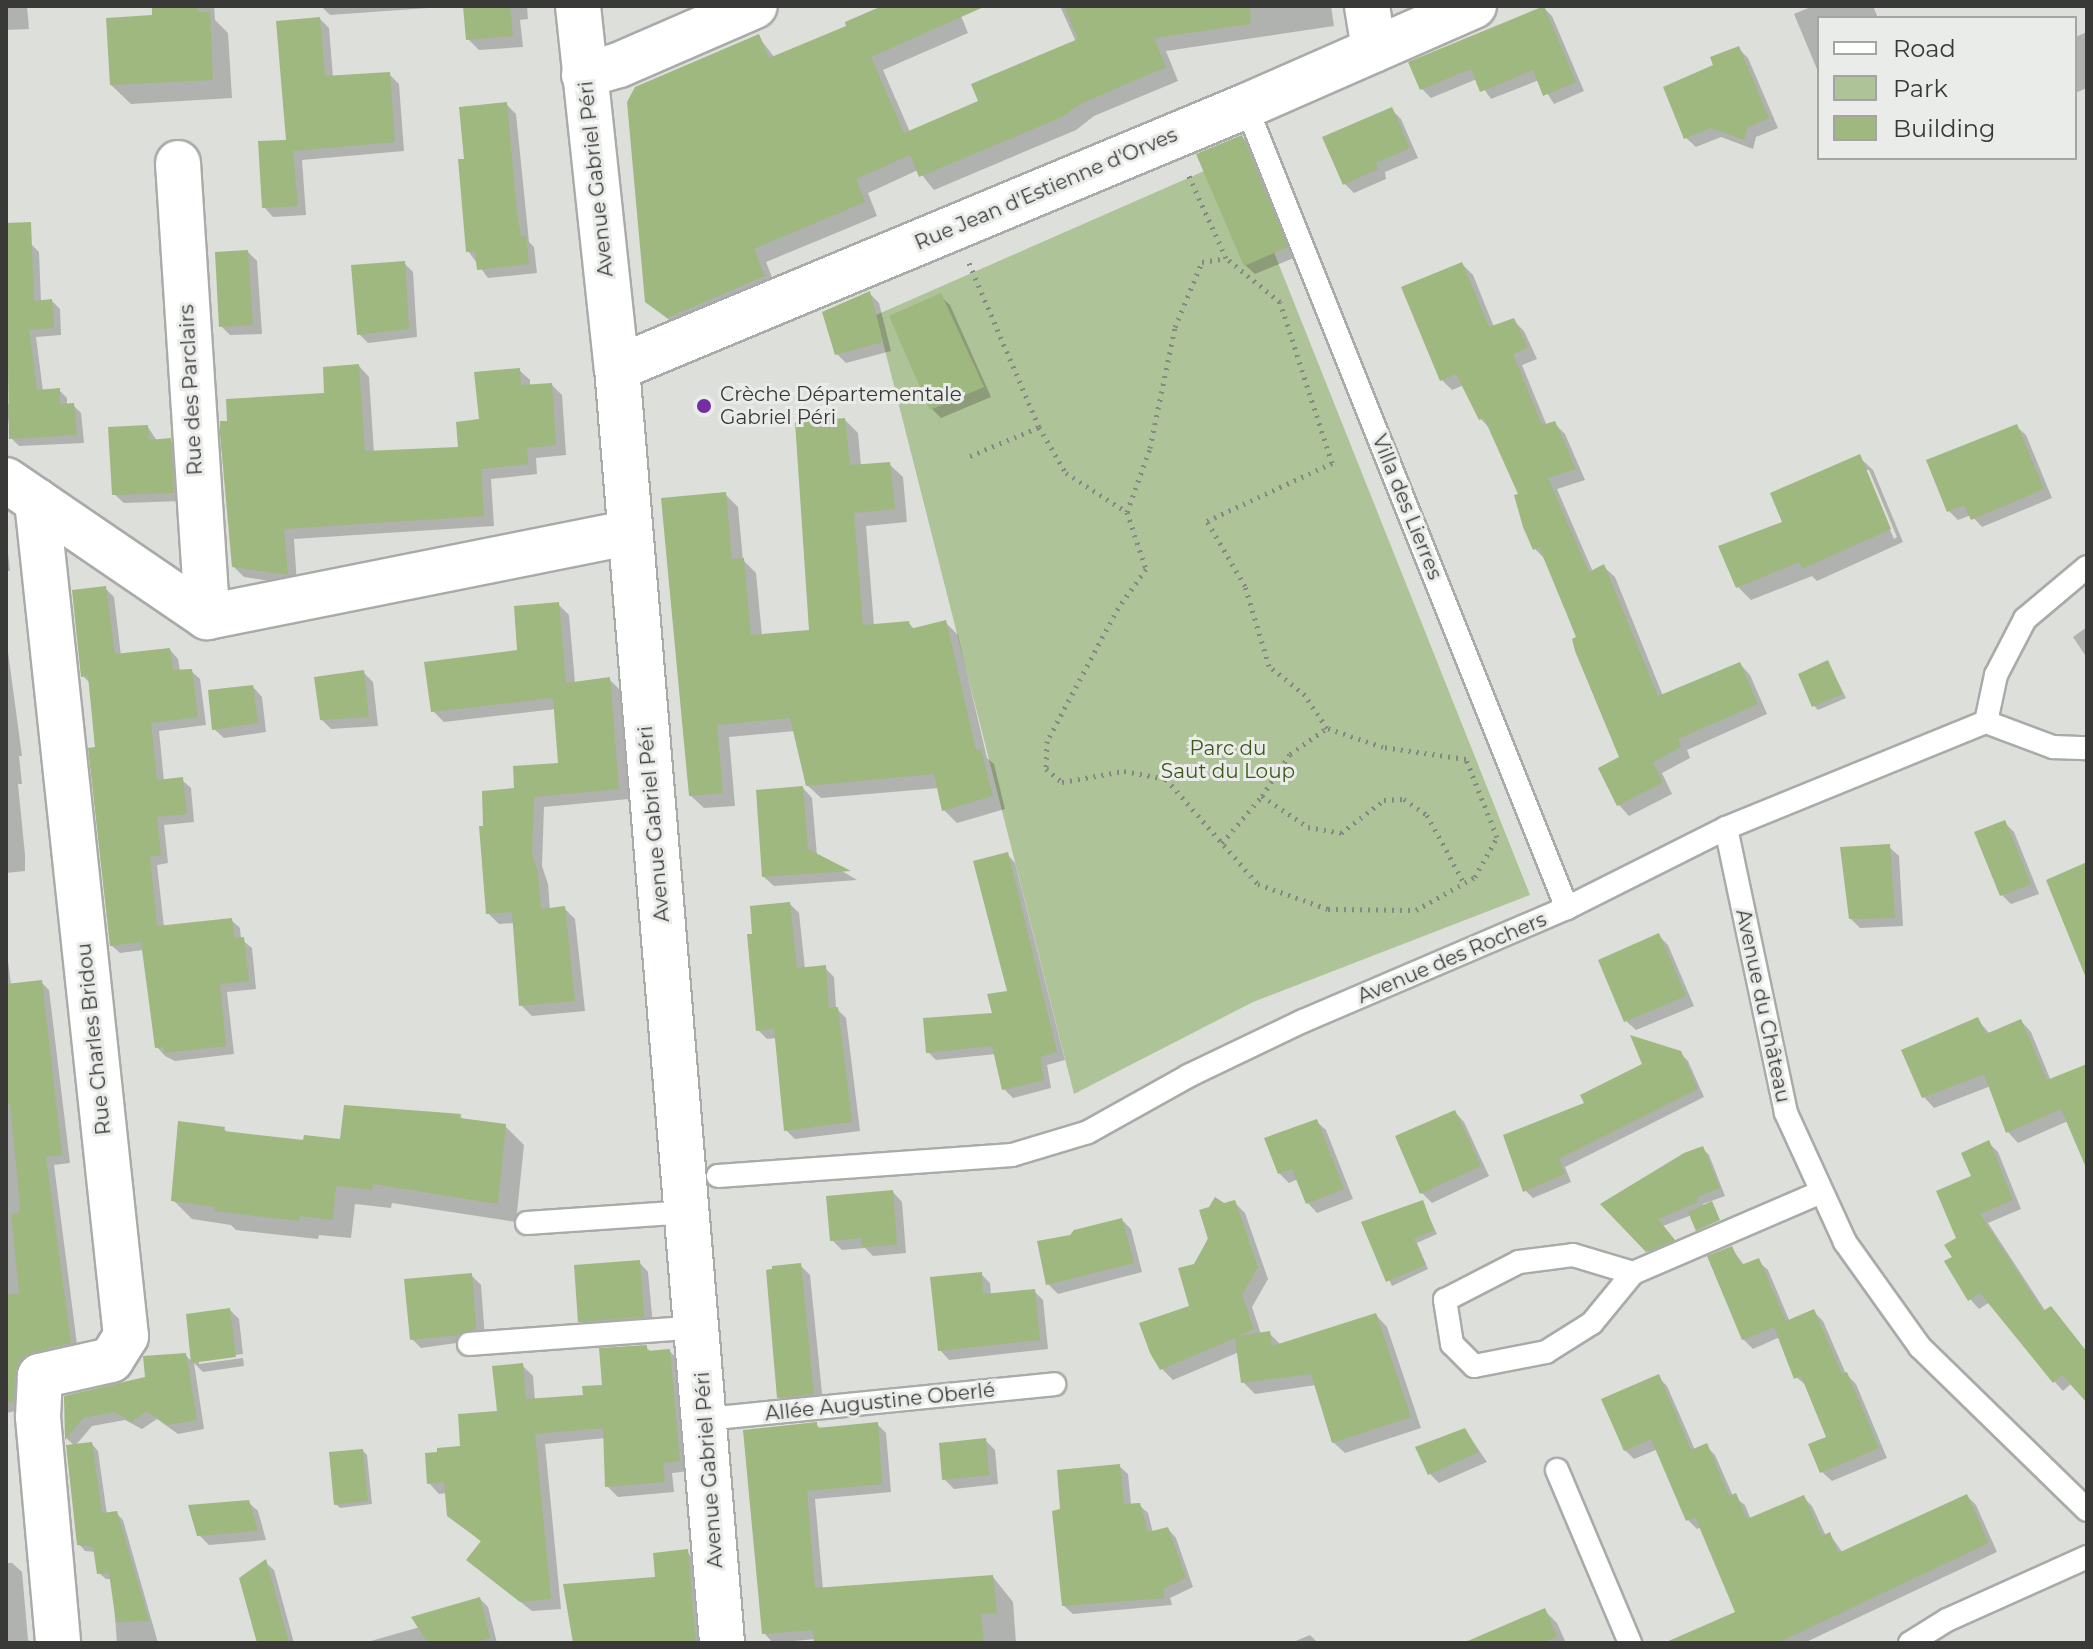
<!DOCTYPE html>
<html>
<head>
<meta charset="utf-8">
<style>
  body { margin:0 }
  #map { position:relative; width:2093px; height:1649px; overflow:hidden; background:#dddfdb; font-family:Montserrat,sans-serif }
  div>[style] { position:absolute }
  .green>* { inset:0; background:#afc398 }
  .shadow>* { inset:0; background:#0003 }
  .building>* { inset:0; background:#9eb87f }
  .path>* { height:5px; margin-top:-2.5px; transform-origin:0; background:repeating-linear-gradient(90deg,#868885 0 2px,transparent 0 8px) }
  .roads { filter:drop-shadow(2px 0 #a9aba8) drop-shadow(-2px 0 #a9aba8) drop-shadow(0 2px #a9aba8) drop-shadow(0 -2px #a9aba8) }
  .lane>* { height:22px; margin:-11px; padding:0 11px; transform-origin:11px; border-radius:11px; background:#fff }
  .street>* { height:44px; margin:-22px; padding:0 22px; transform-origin:22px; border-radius:22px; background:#fff }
  .dots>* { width:22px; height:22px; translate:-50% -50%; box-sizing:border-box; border:4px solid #eaece9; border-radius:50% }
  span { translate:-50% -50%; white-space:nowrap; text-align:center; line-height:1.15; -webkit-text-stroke:6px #eaece9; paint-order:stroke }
  .street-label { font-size:20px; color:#393a38 }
  .poi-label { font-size:20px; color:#393a38 }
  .left { translate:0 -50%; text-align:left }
  .park-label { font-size:20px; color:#3f571b }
  .frame { position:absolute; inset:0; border:8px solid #393a38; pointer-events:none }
  .legend { position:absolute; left:1817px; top:16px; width:260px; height:144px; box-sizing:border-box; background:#eaece9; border:2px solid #a3a5a2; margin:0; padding:10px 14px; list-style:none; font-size:24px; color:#393a38 }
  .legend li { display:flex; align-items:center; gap:16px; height:40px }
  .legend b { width:40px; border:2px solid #a3a5a2 }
</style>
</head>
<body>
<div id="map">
  <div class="green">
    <div style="clip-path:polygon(1236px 157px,1530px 895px,1253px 1002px,1074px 1094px,876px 315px)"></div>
  </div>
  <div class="shadow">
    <div style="clip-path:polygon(6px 6px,27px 6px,29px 29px,6px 30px,6px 95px)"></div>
    <div style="clip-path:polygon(154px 6px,214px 6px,215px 20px,228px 33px,232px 98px,131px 104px,111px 85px,154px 17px)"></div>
    <div style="clip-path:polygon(321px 6px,456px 6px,330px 15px)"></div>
    <div style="clip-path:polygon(465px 6px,527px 6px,528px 19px,520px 20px,523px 47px,479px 50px,468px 39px)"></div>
    <div style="clip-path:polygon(887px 6px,957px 6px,968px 33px,883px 70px,910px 132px,980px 102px,1076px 42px,1060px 6px,1331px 6px,1334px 26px,1166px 51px,1178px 81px,1094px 116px,1076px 130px,934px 190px,918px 170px,868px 193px,877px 216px,766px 262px,777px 290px,682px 331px,647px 301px,758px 36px,775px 58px,849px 27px)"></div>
    <div style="clip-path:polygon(1813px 6px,1873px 6px,1878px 18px,1819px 18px,1819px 74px,1794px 14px)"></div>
    <div style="clip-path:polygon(1543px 7px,1552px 16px,1584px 91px,1554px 104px,1539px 80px,1491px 99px,1477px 79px,1431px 98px,1422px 89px)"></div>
    <div style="clip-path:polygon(320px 19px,329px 28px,333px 77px,389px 74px,399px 84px,404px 151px,302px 160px,306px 215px,273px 217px,264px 207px,288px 142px)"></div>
    <div style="clip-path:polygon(2087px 32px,2087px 88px,2075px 93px,2075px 37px)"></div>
    <div style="clip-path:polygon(1739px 49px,1748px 58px,1778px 128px,1756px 137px,1753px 149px,1721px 137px,1696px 147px,1686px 138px,1716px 66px)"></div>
    <div style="clip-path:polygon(506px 104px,516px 114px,529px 242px,534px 247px,537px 273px,488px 278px,468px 251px,466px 160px)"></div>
    <div style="clip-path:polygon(1391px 109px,1401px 119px,1418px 158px,1385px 172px,1386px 179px,1354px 193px,1344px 183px)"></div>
    <div style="clip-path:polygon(1242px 137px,1251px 146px,1296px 257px,1255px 274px,1245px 265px)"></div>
    <div style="clip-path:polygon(31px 244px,39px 252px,41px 302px,52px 301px,60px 309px,61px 335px,36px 337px,43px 391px,59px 390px,67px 398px,67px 406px,73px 405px,81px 413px,84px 443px,19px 446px,11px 438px,6px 404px,12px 404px,6px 345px,6px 246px)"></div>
    <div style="clip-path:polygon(248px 252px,257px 261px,262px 334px,230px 335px,221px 326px)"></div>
    <div style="clip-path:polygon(404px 263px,413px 272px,417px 337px,368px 343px,359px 334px)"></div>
    <div style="clip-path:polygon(1462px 264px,1473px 275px,1494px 327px,1514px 321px,1524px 331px,1537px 359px,1522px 365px,1547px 426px,1554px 423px,1565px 434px,1585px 480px,1557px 489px,1593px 572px,1604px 567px,1615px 577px,1663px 696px,1740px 664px,1750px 675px,1767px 714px,1687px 750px,1690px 758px,1662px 773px,1672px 794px,1629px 816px,1619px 805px,1600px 769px,1622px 758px,1579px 638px,1545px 559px,1535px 549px,1520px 495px,1491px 430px,1481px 419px,1464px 385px,1452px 390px,1442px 380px)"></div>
    <div style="clip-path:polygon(870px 294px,879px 303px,891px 351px,846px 363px,837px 354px)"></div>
    <div style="clip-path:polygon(940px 296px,950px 305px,991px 397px,941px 418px,932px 409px)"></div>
    <div style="clip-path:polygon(359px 366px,369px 377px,374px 453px,460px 449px,519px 370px,530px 380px,530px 386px,552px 385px,562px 395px,566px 455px,536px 458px,537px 474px,491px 479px,494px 526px,294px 539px,297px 585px,244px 577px,233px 566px,327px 395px)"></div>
    <div style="clip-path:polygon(845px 420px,858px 433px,861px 466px,889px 464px,903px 477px,907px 522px,866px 526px,874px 626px,909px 623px,915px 630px,945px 622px,958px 635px,987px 758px,994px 764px,1005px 809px,957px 823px,944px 810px,939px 788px,821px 798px,807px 785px,795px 731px,729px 737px,735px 806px,704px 808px,690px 795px,725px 494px,738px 507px,743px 560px,756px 573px,762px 636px,811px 631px)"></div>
    <div style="clip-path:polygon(2016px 426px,2026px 435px,2052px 498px,1982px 527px,1971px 515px,1958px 520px,1949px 511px)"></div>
    <div style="clip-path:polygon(148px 427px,157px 441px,170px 440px,179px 449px,182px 501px,124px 503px,114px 494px)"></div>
    <div style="clip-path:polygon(evenodd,1859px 457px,1873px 470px,1903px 542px,1817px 581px,1812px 576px,1751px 600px,1738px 587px,1859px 457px,1864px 470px,1869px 470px,1897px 537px,1894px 539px,1864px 470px)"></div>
    <div style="clip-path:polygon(6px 536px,10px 571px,6px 571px)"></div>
    <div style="clip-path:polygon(105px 588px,114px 597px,121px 656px,170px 650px,178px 659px,180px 671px,191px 671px,200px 679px,206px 725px,159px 731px,164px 781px,182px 780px,191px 788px,194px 822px,164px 825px,168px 863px,157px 865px,164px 927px,231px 920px,240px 928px,241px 939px,252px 948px,256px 989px,227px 992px,234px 1054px,175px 1061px,165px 1056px,157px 1047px,144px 950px,120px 953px,111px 945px,90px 683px,83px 676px)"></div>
    <div style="clip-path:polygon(558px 604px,569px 615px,575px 683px,609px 679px,620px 690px,629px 799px,544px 807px,542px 866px,548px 884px,550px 910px,564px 908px,575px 919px,585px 1011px,532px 1016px,521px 1005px,515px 923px,499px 924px,488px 913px,486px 827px,516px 790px,560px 765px,556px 709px,444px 722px,433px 711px,519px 652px)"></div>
    <div style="clip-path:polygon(2087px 627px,2087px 658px,2073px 637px)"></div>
    <div style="clip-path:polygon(6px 637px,22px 756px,19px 756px,22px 784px,18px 784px,25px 855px,25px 871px,6px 873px)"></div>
    <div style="clip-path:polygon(1828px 662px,1846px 698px,1818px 710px,1814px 706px)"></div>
    <div style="clip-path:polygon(363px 672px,373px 682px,378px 726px,331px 729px,322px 720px)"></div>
    <div style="clip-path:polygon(253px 687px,262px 697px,266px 732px,224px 738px,214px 729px)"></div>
    <div style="clip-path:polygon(803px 788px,812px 798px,817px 856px,857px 880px,774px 886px,764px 877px)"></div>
    <div style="clip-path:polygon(2004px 822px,2014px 832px,2039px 894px,2011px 904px,2002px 895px)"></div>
    <div style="clip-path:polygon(1889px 847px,1899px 856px,1903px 926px,1860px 928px,1850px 918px)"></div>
    <div style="clip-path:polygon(1007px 854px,1015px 863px,1065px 1060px,1047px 1065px,1051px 1088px,1013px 1098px,1004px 1089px,996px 1054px,936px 1060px,928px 1052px,994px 1015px,1009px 993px)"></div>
    <div style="clip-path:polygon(790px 904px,799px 913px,805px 969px,825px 968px,834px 977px,836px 1008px,846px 1018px,860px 1131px,795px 1139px,786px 1130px,777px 1038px,767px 1039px,758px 1030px,754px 935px)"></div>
    <div style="clip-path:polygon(1658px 935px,1668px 945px,1694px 1006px,1636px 1030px,1626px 1021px)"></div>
    <div style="clip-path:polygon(6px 944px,11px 985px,41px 982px,49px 990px,70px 1163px,54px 1165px,78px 1352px,22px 1410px,6px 1413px)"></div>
    <div style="clip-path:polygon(1977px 1019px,1990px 1034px,2021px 1021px,2031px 1032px,2051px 1081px,2087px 1066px,2087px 1145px,2068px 1121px,2018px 1143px,2008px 1132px,1991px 1086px,1934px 1108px,1924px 1097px)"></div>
    <div style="clip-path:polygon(1680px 1053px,1688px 1061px,1704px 1097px,1565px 1167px,1571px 1182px,1533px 1198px,1525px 1190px,1587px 1104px)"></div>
    <div style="clip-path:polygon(1455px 1112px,1464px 1122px,1489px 1176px,1432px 1203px,1422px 1193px)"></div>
    <div style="clip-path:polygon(460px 1116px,465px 1121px,505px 1126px,524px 1145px,516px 1222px,392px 1203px,391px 1208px,355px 1204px,351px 1238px,319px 1235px,318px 1239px,236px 1230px,231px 1225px,192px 1219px,173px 1200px,224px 1129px,229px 1134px,305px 1143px,342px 1141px)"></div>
    <div style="clip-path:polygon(1316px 1121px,1326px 1130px,1353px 1199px,1317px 1213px,1308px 1203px,1298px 1179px,1289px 1183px,1279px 1173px)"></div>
    <div style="clip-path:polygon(1989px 1143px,1998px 1152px,2021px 1209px,1988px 1223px,2046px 1312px,2051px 1308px,2087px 1352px,2087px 1400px,2072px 1383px,2063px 1391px,2054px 1381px,1990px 1302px,1979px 1309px,1970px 1299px,1954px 1258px,1974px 1177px)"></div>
    <div style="clip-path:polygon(1702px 1148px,1709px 1155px,1725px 1196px,1703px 1204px,1705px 1210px,1663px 1226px,1680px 1247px,1655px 1258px,1603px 1205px)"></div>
    <div style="clip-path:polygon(893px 1192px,902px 1202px,906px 1253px,873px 1256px,865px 1248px,842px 1250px,832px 1240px)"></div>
    <div style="clip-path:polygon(1234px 1202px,1245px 1213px,1268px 1279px,1252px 1307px,1261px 1334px,1269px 1333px,1281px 1345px,1376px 1315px,1387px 1327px,1421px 1428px,1345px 1453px,1333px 1442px,1316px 1385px,1255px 1394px,1243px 1382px,1239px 1352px,1173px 1380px,1162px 1369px,1192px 1307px,1195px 1265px,1224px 1205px)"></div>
    <div style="clip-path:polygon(1422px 1202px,1437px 1234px,1417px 1243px,1428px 1269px,1392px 1286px,1364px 1224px)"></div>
    <div style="clip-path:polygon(1122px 1220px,1131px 1229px,1142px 1272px,1058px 1294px,1048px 1284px,1072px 1237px)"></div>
    <div style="clip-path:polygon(1731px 1248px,1745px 1266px,1758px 1261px,1768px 1270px,1790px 1322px,1814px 1312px,1823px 1321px,1846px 1374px,1856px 1384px,1887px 1458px,1832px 1481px,1822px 1472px,1828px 1438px,1807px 1386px,1796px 1377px,1780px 1337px,1753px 1349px,1743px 1339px)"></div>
    <div style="clip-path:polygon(639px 1262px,648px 1272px,653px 1326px,590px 1331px,580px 1321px)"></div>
    <div style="clip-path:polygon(800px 1265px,810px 1275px,823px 1403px,788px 1406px,779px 1397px)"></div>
    <div style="clip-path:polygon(981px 1274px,990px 1283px,991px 1295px,1034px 1291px,1043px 1300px,1048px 1349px,949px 1360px,940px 1350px)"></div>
    <div style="clip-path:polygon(472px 1276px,481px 1285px,485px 1339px,421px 1348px,412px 1339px)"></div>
    <div style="clip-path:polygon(230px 1310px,239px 1319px,243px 1354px,199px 1360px,199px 1364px,243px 1358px,244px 1366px,203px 1372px,194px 1363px,204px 1429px,178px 1434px,157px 1419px,142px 1429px,125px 1420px,92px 1426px,75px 1446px,92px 1444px,98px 1451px,107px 1515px,116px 1513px,123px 1520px,158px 1643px,117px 1643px,112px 1579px,106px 1579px,99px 1573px,96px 1552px,85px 1551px,79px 1544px,75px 1446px,67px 1439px,66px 1398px,147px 1378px,185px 1355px,193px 1362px)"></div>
    <div style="clip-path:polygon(646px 1347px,652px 1353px,669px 1351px,680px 1361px,690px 1471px,672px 1473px,674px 1492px,618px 1497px,607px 1486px,605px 1438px,545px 1444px,561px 1609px,532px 1611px,468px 1560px,483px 1543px,449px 1515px,447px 1493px,439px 1494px,429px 1483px,499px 1413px,522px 1365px,533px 1376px,535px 1401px,585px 1396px,605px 1386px)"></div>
    <div style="clip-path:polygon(1658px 1377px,1667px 1386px,1695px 1450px,1706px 1446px,1715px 1455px,1733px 1496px,1745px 1505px,1751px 1520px,1803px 1497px,1812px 1506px,1826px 1536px,1830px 1535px,1843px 1553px,1967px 1496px,1976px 1505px,1997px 1552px,1804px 1643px,1713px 1643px,1738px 1613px,1701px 1527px,1697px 1529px,1688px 1520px,1658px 1449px,1634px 1459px,1625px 1450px)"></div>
    <div style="clip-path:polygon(816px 1424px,821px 1429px,877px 1424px,886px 1433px,891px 1492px,815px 1499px,823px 1589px,993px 1577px,1013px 1602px,1016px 1643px,816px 1643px,816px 1639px,773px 1643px,764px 1633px)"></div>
    <div style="clip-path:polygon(1465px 1430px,1487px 1462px,1439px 1483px,1429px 1473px)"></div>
    <div style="clip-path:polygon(985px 1440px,995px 1450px,998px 1484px,954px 1489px,944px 1479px)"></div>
    <div style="clip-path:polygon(363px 1451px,367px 1455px,372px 1504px,340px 1508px,336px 1504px)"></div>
    <div style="clip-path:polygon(1119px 1466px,1128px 1474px,1131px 1505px,1139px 1505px,1148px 1513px,1153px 1533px,1168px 1529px,1176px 1538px,1193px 1587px,1170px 1598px,1172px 1605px,1073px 1614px,1064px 1606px,1063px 1511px)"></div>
    <div style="clip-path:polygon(248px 1502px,258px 1511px,266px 1540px,209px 1545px,199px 1535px)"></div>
    <div style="clip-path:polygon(687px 1552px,695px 1560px,703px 1643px,573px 1643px)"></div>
    <div style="clip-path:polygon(265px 1562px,274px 1570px,294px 1643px,261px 1643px)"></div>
    <div style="clip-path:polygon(6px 1563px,12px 1563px,22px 1572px,28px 1640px,35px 1643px,6px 1643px)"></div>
    <div style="clip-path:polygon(480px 1599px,488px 1607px,497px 1643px,364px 1643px,420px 1627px)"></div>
    <div style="clip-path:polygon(1544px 1610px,1557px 1623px,1566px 1643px,1479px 1643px)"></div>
    <div style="clip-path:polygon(1310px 1635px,1318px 1643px,1291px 1643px)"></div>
  </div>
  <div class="building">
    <div style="clip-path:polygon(152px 6px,197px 6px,197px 12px,210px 12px,213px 80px,110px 85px,106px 18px,152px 15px)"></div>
    <div style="clip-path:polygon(463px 6px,510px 6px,513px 36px,466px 40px)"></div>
    <div style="clip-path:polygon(882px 6px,986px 6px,871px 57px,904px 133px,978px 101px,971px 84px,1078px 39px,1064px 6px,1250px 6px,1251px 24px,1154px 38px,1166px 67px,1080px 104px,1062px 117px,919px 177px,910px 155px,856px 179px,865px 202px,754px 249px,765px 276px,667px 318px,645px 302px,627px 102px,635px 87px,759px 34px,769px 58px,846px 26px,845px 22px)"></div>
    <div style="clip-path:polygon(1544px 6px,1576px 82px,1543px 96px,1533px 70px,1480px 92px,1471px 69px,1420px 90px,1408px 62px)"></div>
    <div style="clip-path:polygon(320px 17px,325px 76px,390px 72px,395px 142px,293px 151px,298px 206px,262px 208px,258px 141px,286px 140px,276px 21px)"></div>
    <div style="clip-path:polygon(1739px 46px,1769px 118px,1747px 128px,1744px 140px,1711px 128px,1684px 139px,1663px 87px,1713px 65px,1710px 57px)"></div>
    <div style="clip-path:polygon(507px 102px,517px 213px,521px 237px,526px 236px,529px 264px,477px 270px,475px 251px,466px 252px,458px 159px,464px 159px,459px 107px)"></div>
    <div style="clip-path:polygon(1392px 107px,1410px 148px,1376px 163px,1378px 169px,1343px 185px,1322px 137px)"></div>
    <div style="clip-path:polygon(1242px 135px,1288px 247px,1244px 266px,1196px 154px)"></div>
    <div style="clip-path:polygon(31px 222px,34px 301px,52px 299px,54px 328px,29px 330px,37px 390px,60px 388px,60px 404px,74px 403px,77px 435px,9px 439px,6px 223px)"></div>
    <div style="clip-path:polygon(248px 250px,253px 325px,219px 327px,215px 252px)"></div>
    <div style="clip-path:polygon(405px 261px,409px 329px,357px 335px,351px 265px)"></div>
    <div style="clip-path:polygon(1462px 262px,1489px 327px,1514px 318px,1528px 348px,1513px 354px,1542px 425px,1555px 421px,1576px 469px,1548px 478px,1589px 572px,1604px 564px,1658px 696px,1740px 662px,1758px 704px,1678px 739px,1681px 747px,1653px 762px,1663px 783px,1617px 806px,1598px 768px,1619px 757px,1575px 651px,1572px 639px,1576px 637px,1565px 610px,1539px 547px,1533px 550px,1523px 527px,1514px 495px,1518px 494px,1484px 418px,1479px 420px,1456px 374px,1440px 381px,1401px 287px)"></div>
    <div style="clip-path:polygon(870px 291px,883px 342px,835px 355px,822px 312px)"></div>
    <div style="clip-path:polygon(941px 293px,984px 387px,930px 410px,889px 316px)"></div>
    <div style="clip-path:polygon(359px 364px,365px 451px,458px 447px,456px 422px,479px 419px,474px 372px,520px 368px,521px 385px,552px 383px,556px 445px,527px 448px,528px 464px,481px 469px,484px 516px,284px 529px,288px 575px,232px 567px,220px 434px,220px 421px,227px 421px,226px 399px,324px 393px,323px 367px)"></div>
    <div style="clip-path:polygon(845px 418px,850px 465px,890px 462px,895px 509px,854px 513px,863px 625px,909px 621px,910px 629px,946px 620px,976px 750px,981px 749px,993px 796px,942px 811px,934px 774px,806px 786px,790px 718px,717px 725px,723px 793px,689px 796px,661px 498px,726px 492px,732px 559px,744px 558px,751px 635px,809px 630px,795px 422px)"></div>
    <div style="clip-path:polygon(2017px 424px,2044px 489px,1971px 520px,1964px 505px,1947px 512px,1926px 460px)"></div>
    <div style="clip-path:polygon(148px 425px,149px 440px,171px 438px,174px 493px,112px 495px,108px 427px)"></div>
    <div style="clip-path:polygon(1860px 454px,1891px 529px,1802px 569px,1799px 562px,1736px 588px,1718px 546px,1782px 522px,1770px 493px)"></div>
    <div style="clip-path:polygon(106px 586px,115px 654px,170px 648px,173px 670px,192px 669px,198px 717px,151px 723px,157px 780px,183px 777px,187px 814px,157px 817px,161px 855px,150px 857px,157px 926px,232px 918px,234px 938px,244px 937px,249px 981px,220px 984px,226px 1046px,164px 1053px,164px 1047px,155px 1048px,141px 942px,110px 946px,88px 748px,95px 747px,88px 676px,81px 677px,72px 590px)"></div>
    <div style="clip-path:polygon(559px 602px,566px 683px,610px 677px,619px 789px,534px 797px,532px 854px,538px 872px,541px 909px,565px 906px,575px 1001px,519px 1006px,512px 912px,486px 914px,479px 826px,483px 826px,482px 791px,514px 788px,513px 766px,558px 763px,553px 698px,431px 712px,424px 662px,517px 650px,514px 606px)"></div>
    <div style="clip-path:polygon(1828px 660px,1843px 694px,1812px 707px,1798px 674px)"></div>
    <div style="clip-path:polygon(364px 670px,369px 717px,320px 720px,314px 677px)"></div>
    <div style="clip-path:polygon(253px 685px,258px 723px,212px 730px,208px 690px)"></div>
    <div style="clip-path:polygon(803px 786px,808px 849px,851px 871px,762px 877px,756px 790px)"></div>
    <div style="clip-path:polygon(2005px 820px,2031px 884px,2000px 896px,1974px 832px)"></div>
    <div style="clip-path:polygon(1890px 844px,1895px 918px,1849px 919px,1840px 847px)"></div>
    <div style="clip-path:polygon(1008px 852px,1057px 1052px,1040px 1057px,1044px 1080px,1002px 1090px,992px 1046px,926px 1053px,923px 1018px,992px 1013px,987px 994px,1007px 991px,973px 861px)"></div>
    <div style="clip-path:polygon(2087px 862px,2087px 978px,2086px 978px,2046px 880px)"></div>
    <div style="clip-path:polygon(790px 902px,797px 968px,826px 965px,829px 1008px,838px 1007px,852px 1122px,784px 1131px,774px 1029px,756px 1031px,747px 934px,752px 934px,750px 906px)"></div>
    <div style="clip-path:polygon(1659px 933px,1686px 996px,1624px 1022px,1598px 960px)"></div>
    <div style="clip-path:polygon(42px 980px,62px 1155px,46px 1157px,71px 1343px,34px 1352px,22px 1359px,15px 1375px,14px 1402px,6px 1403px,6px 1295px,19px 1293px,11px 1214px,18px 1213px,20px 1206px,10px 1104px,6px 1104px,6px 984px)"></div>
    <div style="clip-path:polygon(1978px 1017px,1986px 1034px,2021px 1019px,2047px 1080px,2087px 1064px,2087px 1170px,2061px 1109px,2006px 1133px,1984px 1074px,1922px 1098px,1901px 1050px)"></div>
    <div style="clip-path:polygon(1630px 1035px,1681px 1051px,1698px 1089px,1559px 1159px,1565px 1174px,1523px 1192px,1503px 1135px,1584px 1103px,1580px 1095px,1642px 1064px)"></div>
    <div style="clip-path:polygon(344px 1105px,461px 1114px,460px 1118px,506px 1124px,498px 1204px,373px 1184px,372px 1190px,336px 1186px,333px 1220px,300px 1216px,299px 1221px,215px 1211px,215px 1207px,171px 1201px,178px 1121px,225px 1127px,224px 1131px,303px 1140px,304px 1135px,340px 1139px)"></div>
    <div style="clip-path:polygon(1455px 1110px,1481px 1166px,1420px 1194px,1395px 1136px)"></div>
    <div style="clip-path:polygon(1317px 1119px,1344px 1189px,1306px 1204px,1292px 1169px,1278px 1174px,1264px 1138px)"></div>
    <div style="clip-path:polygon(1989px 1140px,2013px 1200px,1980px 1214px,2043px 1311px,2051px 1306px,2087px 1352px,2087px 1403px,2062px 1375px,2053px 1383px,1980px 1293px,1968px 1301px,1944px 1261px,1952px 1257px,1944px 1245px,1956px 1238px,1936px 1191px,1971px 1176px,1961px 1153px)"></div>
    <div style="clip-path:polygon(1703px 1146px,1720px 1188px,1697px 1197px,1698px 1202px,1658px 1219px,1675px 1240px,1646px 1252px,1600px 1204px,1684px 1153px)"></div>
    <div style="clip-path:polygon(893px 1190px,897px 1245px,862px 1247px,861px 1238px,830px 1241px,826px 1196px)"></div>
    <div style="clip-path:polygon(1215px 1197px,1224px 1203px,1235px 1200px,1258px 1267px,1242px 1295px,1254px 1329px,1239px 1336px,1270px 1331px,1272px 1346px,1376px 1313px,1411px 1417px,1332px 1443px,1311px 1374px,1241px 1383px,1235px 1338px,1160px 1370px,1150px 1353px,1139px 1323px,1189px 1306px,1178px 1268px,1194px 1264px,1208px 1239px,1199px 1210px,1209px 1207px)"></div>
    <div style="clip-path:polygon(1423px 1200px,1434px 1230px,1414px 1239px,1426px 1265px,1386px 1282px,1361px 1222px)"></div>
    <div style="clip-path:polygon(1712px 1201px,1720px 1220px,1696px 1231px,1688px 1212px)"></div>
    <div style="clip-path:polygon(1122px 1218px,1134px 1263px,1046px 1285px,1037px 1241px,1070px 1235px,1074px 1230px)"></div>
    <div style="clip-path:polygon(1732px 1246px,1741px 1265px,1759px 1258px,1786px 1321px,1814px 1309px,1842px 1374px,1847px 1372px,1879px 1448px,1820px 1473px,1808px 1444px,1826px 1437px,1801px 1376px,1794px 1379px,1774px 1327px,1742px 1340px,1707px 1256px)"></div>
    <div style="clip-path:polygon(640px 1260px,644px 1317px,578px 1322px,574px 1265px)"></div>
    <div style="clip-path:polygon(801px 1263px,814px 1394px,777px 1398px,766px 1270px,772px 1269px,772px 1266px)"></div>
    <div style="clip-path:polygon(982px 1272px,983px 1294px,1035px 1289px,1040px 1340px,938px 1351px,930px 1277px)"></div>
    <div style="clip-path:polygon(472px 1273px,476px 1329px,459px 1335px,410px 1340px,404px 1279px)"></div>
    <div style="clip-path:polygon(230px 1308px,236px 1357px,191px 1363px,186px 1314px)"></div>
    <div style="clip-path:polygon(647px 1345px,647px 1351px,670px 1349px,680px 1461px,663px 1463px,665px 1482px,605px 1487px,603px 1428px,535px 1434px,551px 1599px,520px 1602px,466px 1560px,481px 1541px,447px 1516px,444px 1482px,427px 1484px,425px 1453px,437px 1452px,437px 1448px,460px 1446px,458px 1414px,497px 1411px,492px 1366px,523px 1363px,526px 1399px,583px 1395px,582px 1386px,602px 1385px,599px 1348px)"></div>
    <div style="clip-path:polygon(186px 1353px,197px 1420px,168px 1425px,146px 1411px,132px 1422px,114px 1412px,83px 1418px,65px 1440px,64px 1396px,145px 1377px,143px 1356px)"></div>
    <div style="clip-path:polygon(1659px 1374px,1691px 1450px,1707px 1443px,1729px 1496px,1736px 1493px,1747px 1519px,1804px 1495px,1822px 1536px,1830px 1532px,1838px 1553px,1967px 1494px,1989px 1543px,1777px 1643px,1664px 1643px,1735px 1612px,1695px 1517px,1686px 1521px,1651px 1439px,1624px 1451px,1601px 1399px)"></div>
    <div style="clip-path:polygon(817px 1422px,817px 1428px,878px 1422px,882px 1484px,807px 1491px,815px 1588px,993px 1575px,997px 1613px,981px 1614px,984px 1643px,814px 1643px,813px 1630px,762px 1634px,743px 1430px)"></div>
    <div style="clip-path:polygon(1465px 1428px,1479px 1452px,1428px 1475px,1415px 1447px)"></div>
    <div style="clip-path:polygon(986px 1438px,989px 1475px,942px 1480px,939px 1443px)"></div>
    <div style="clip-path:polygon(92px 1442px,102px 1513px,117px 1511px,149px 1621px,116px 1622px,109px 1573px,97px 1574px,93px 1547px,77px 1545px,66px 1445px)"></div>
    <div style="clip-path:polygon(363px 1449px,368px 1501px,334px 1505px,329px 1452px)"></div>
    <div style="clip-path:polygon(1120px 1464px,1124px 1504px,1140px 1503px,1148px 1532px,1168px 1527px,1186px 1578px,1163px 1589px,1165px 1598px,1062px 1606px,1052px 1511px,1060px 1509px,1057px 1470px)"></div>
    <div style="clip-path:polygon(249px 1500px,258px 1531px,197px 1536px,188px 1505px)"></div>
    <div style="clip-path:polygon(688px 1549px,696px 1643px,573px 1643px,563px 1584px,655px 1577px,653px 1553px)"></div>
    <div style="clip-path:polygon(266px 1559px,289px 1643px,257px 1643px,239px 1578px)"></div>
    <div style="clip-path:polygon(480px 1597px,490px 1638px,473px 1643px,428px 1643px,411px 1617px)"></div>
    <div style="clip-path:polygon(1545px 1608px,1557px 1637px,1540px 1643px,1463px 1643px)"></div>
  </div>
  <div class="path">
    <div style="left:969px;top:263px;width:178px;rotate:66.9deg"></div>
    <div style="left:970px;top:456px;width:75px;rotate:-22.8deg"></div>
    <div style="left:1039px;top:427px;width:53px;rotate:59.6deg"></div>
    <div style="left:1066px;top:473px;width:72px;rotate:32.6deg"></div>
    <div style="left:1127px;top:512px;width:68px;rotate:-70.2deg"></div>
    <div style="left:1150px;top:448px;width:124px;rotate:-78.3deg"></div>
    <div style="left:1175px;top:327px;width:70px;rotate:-67.4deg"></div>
    <div style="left:1202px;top:262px;width:24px;rotate:-9deg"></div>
    <div style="left:1226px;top:258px;width:92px;rotate:-114.3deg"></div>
    <div style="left:1127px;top:512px;width:60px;rotate:71.6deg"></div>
    <div style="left:1146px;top:569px;width:48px;rotate:125.7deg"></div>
    <div style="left:1118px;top:608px;width:151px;rotate:118.1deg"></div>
    <div style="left:1047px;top:741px;width:28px;rotate:92deg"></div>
    <div style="left:1046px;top:769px;width:21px;rotate:39deg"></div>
    <div style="left:1062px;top:782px;width:63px;rotate:-10.1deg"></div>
    <div style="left:1124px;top:771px;width:43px;rotate:10.8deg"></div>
    <div style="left:1166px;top:779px;width:140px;rotate:48.8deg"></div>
    <div style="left:1258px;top:884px;width:74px;rotate:19.7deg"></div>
    <div style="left:1328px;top:909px;width:88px;rotate:0.7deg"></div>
    <div style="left:1416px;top:910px;width:68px;rotate:-29.2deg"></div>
    <div style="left:1475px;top:877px;width:46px;rotate:-61.2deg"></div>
    <div style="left:1497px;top:837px;width:84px;rotate:-111.7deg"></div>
    <div style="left:1466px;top:759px;width:84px;rotate:-171.8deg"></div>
    <div style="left:1383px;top:747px;width:59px;rotate:-161.3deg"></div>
    <div style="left:1327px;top:728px;width:40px;rotate:-124deg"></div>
    <div style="left:1305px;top:695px;width:46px;rotate:-141.1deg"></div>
    <div style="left:1269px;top:666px;width:84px;rotate:-106.7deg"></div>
    <div style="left:1245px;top:586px;width:75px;rotate:-120.3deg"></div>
    <div style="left:1207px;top:521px;width:138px;rotate:-24.9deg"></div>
    <div style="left:1332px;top:463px;width:169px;rotate:-107.9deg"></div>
    <div style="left:1280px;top:302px;width:70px;rotate:-140.8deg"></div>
    <div style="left:1262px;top:796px;width:55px;rotate:34deg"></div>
    <div style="left:1308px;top:827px;width:34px;rotate:10deg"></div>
    <div style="left:1341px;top:833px;width:54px;rotate:-37.5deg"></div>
    <div style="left:1384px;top:800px;width:20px;rotate:-3deg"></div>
    <div style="left:1404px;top:799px;width:28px;rotate:35deg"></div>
    <div style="left:1427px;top:815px;width:77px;rotate:61.4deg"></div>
    <div style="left:1222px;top:843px;width:62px;rotate:-49.6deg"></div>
    <div style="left:1262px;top:796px;width:50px;rotate:-56.3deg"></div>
    <div style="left:1290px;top:754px;width:45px;rotate:-35.1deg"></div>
  </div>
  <div class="roads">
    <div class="lane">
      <div style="left:1246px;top:106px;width:864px;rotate:68.19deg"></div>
      <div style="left:1986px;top:722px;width:48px;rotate:-78deg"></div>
      <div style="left:1996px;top:675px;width:63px;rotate:-62.6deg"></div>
      <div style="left:2025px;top:619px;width:81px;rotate:-40deg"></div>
      <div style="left:1986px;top:722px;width:72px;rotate:20.5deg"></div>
      <div style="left:2053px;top:747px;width:34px;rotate:2deg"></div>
      <div style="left:1726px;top:828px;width:291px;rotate:78.1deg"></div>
      <div style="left:1786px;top:1113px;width:142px;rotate:65.4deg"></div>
      <div style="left:1845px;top:1242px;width:129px;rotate:54.5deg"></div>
      <div style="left:1920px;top:1347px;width:233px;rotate:44.3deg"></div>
      <div style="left:718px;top:1176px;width:295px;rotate:-4.1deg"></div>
      <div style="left:1012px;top:1155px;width:79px;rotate:-16.8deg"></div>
      <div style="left:1088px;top:1132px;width:115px;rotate:-29.2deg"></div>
      <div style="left:1188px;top:1076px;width:127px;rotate:-25.6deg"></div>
      <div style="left:1303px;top:1021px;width:287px;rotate:-23.2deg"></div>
      <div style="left:1567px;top:908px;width:178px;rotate:-26.7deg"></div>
      <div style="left:1726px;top:828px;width:281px;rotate:-22.2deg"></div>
      <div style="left:527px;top:1223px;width:161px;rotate:-3.9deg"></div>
      <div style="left:1633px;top:1273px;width:65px;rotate:129.4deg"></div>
      <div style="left:1592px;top:1323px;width:54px;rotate:147.8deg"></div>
      <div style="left:1546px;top:1352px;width:73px;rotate:169deg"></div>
      <div style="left:1474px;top:1366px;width:31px;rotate:-135deg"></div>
      <div style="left:1452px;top:1344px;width:45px;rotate:-99deg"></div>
      <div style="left:1445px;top:1300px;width:83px;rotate:-27.2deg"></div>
      <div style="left:1519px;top:1262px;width:54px;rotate:-7.4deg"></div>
      <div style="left:1573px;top:1255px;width:63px;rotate:16.7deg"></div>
      <div style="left:1633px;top:1273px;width:205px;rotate:-23.3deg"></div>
      <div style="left:469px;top:1344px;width:231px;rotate:-4.2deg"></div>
      <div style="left:706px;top:1419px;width:350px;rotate:-5.7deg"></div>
      <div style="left:1557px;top:1470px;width:188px;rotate:67.1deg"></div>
      <div style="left:1910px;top:1643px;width:44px;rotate:-31.9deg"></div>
      <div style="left:1947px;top:1620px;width:154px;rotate:-24.2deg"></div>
    </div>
    <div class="street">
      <div style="left:578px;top:6px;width:364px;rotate:83.9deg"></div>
      <div style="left:617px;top:368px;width:1279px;rotate:85.29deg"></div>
      <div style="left:1367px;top:6px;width:44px;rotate:80.8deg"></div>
      <div style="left:584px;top:75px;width:36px;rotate:-16deg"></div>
      <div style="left:619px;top:65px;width:148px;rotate:-23.5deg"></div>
      <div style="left:178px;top:163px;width:455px;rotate:86.3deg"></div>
      <div style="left:617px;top:368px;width:681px;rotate:-22.61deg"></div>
      <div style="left:1246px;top:106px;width:249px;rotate:-23.7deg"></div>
      <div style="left:6px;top:480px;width:243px;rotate:34.3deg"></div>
      <div style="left:207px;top:617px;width:430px;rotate:-11.3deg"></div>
      <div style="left:37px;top:501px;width:840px;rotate:83.92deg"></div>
      <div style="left:126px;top:1336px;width:28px;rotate:122deg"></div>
      <div style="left:111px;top:1360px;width:73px;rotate:167.3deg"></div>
      <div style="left:40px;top:1376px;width:41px;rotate:92.8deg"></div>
      <div style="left:38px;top:1417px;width:227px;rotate:84.9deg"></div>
    </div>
  </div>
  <div class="dots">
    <div style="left:704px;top:406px;background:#732ea2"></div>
  </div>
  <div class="street-label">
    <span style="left:596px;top:179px;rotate:-96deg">Avenue Gabriel Péri</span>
    <span style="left:1046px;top:189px;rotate:-23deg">Rue Jean d'Estienne d'Orves</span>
    <span style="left:191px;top:390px;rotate:-93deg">Rue des Parclairs</span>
    <span style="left:1407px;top:507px;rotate:68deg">Villa des Lierres</span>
    <span style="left:654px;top:824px;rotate:-95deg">Avenue Gabriel Péri</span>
    <span style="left:1452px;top:958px;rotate:-23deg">Avenue des Rochers</span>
    <span style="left:1763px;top:1006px;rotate:78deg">Avenue du Château</span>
    <span style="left:94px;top:1039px;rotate:-96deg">Rue Charles Bridou</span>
    <span style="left:880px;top:1402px;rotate:-6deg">Allée Augustine Oberlé</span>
    <span style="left:709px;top:1470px;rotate:-94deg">Avenue Gabriel Péri</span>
  </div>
  <div class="poi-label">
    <span class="left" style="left:720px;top:406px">Crèche Départementale<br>Gabriel Péri</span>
  </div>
  <div class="park-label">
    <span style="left:1228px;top:760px">Parc du<br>Saut du Loup</span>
  </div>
  <div class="frame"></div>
  <ul class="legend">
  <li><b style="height:10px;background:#fff"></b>Road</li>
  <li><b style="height:22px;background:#afc398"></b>Park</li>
  <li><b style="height:22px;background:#9eb87f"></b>Building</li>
  </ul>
</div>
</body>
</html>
